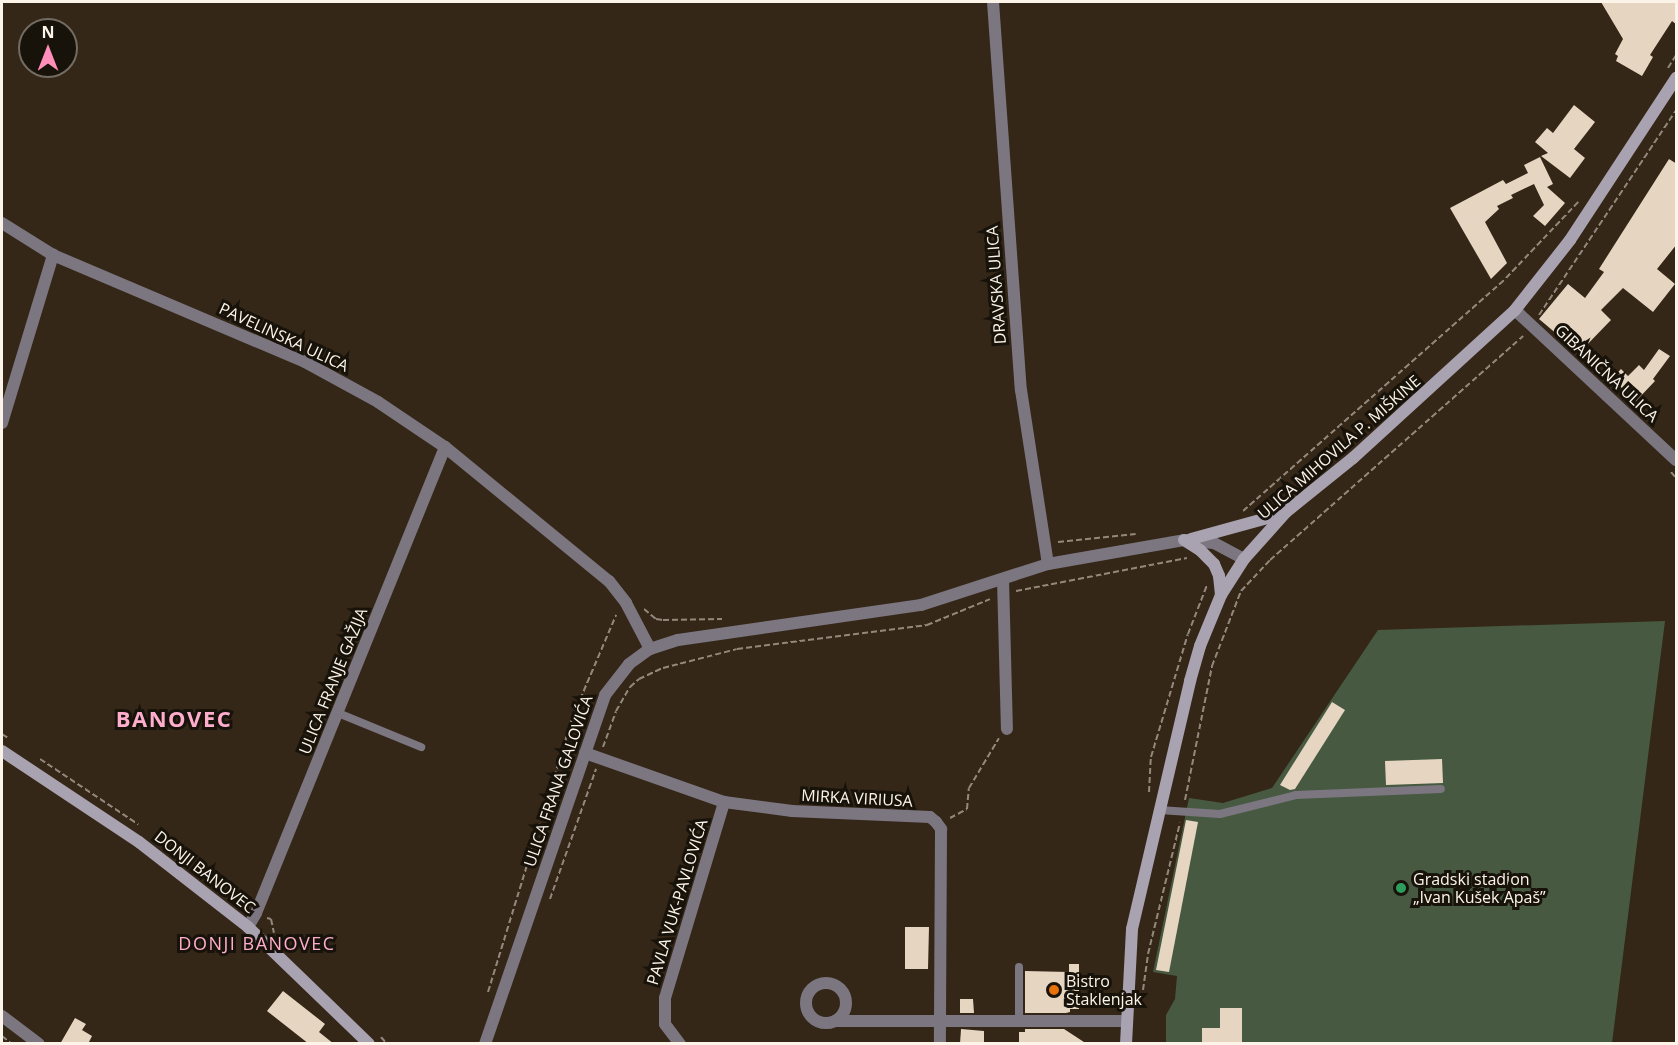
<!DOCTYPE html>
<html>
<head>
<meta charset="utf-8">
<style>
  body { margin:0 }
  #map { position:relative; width:1678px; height:1045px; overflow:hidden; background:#342717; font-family:"Open Sans",sans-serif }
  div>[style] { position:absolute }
  .green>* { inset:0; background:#475a41 }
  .building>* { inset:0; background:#e6d6c1 }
  .path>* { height:2px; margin-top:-1px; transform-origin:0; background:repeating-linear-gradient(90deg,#93887b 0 6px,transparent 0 9px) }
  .service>* { height:8px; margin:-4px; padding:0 4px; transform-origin:4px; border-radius:4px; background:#7b7680 }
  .minor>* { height:12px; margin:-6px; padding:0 6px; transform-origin:6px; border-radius:6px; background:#7b7680 }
  .minor>.ring { margin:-6px; padding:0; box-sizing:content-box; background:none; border:12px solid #7b7680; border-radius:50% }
  .tertiary>* { height:12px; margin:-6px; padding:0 6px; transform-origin:6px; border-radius:6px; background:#7b7680 }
  .secondary>* { height:12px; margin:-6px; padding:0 6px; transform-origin:6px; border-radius:6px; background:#a9a2b0 }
  .dots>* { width:16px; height:16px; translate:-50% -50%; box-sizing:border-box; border:3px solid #17120a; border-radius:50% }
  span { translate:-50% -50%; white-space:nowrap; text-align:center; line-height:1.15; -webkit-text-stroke:6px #17120a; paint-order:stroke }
  .street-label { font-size:16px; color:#fcf4e9 }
  .poi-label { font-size:16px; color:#fcf4e9 }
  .left { translate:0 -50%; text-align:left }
  .neighbourhood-label { font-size:18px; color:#feaecc; letter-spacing:1.5px }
  .district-label { font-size:22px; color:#feaecc; font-weight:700; letter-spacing:1.5px }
  .frame { position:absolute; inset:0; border:3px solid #fcf4e9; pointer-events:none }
  .north { position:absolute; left:18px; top:18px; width:60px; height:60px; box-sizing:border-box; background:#17120a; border:2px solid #736c63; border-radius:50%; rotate:0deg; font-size:16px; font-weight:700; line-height:24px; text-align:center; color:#fcf4e9 }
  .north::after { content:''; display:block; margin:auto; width:21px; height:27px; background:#ff8ebb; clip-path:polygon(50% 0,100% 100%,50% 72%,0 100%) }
</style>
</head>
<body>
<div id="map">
  <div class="green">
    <div style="clip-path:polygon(1665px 621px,1612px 1043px,1166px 1043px,1166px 1015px,1175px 999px,1177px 976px,1153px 972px,1189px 798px,1223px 803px,1272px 788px,1378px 630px)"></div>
  </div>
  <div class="building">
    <div style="clip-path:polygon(1601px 2px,1677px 2px,1677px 25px,1672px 21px,1650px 55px,1653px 57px,1642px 76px,1616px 61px,1618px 56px,1615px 54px,1623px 39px)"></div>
    <div style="clip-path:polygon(1574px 105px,1595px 122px,1574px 149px,1585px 158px,1570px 178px,1541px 156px,1548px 153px,1535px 142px,1547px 128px,1553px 133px)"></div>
    <div style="clip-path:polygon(1540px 157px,1553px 184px,1547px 187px,1565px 203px,1545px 226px,1533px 216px,1544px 205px,1534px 184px,1511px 195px,1513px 198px,1497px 206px,1499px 209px,1485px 222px,1507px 263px,1491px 279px,1450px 208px,1503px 180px,1506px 184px,1528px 173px,1524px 165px)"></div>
    <div style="clip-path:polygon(1669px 159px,1677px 164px,1677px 244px,1657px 269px,1675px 284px,1653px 312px,1623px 288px,1601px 310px,1611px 320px,1580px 352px,1560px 332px,1558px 335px,1539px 319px,1568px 284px,1585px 298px,1604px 272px,1599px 269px)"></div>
    <div style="clip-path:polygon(1659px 349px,1670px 356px,1653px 379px,1655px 381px,1636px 401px,1612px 379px,1621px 369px,1628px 376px,1639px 365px,1644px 370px)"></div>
    <div style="clip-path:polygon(1332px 702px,1345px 710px,1295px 789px,1290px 790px,1280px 785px)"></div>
    <div style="clip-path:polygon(1442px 759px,1443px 783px,1386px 785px,1385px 761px)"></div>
    <div style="clip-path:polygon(1186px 820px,1198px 822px,1169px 972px,1156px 970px)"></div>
    <div style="clip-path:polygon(905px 927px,929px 927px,928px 969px,905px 969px)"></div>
    <div style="clip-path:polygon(1069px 964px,1079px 964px,1079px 1009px,1070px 1009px,1070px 1012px,1066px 1013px,1025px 1013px,1025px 971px,1069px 972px)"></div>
    <div style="clip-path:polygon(283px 991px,325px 1024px,319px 1032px,334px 1044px,309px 1044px,267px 1011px)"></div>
    <div style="clip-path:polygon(960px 999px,973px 999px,974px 1013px,960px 1013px)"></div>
    <div style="clip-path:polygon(1220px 1008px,1242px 1008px,1242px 1044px,1202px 1044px,1202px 1028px,1220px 1028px)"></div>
    <div style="clip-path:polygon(75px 1018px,86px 1024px,82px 1030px,92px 1036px,88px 1044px,60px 1044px)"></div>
    <div style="clip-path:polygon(961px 1029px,984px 1031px,984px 1044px,960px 1044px)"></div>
    <div style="clip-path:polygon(1025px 1029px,1064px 1029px,1087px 1044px,1019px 1044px,1019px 1032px,1025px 1032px)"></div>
  </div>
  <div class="path">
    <div style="left:1668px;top:68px;width:15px;rotate:-58deg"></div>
    <div style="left:1539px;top:315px;width:247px;rotate:-56.2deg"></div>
    <div style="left:1671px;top:472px;width:8px;rotate:50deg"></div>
    <div style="left:1243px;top:511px;width:351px;rotate:-41.5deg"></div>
    <div style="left:1506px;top:278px;width:105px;rotate:-46.5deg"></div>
    <div style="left:1058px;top:542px;width:78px;rotate:-5.9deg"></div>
    <div style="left:1016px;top:591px;width:174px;rotate:-10.9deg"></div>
    <div style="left:644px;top:609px;width:16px;rotate:40deg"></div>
    <div style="left:656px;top:619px;width:7px;rotate:8deg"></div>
    <div style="left:663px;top:620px;width:59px;rotate:-1deg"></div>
    <div style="left:2px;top:734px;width:7px;rotate:34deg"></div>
    <div style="left:603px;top:747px;width:38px;rotate:-70deg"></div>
    <div style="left:616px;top:711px;width:28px;rotate:-60deg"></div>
    <div style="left:630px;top:687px;width:12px;rotate:-42deg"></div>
    <div style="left:639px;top:679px;width:26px;rotate:-25deg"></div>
    <div style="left:663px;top:668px;width:76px;rotate:-14.4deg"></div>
    <div style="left:737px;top:649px;width:192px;rotate:-7.2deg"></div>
    <div style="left:927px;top:625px;width:68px;rotate:-22.4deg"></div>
    <div style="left:40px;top:759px;width:118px;rotate:33.6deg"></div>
    <div style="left:1149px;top:792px;width:35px;rotate:-87deg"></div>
    <div style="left:1151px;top:757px;width:128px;rotate:-73.3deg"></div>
    <div style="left:1188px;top:634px;width:53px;rotate:-68.8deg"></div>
    <div style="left:1185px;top:800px;width:137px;rotate:-78.6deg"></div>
    <div style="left:1212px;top:666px;width:80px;rotate:-68.9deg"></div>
    <div style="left:1241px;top:591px;width:42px;rotate:-46.9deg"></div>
    <div style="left:1270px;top:560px;width:338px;rotate:-41.5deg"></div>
    <div style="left:950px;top:818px;width:19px;rotate:-28deg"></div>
    <div style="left:967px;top:809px;width:21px;rotate:-85deg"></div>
    <div style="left:969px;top:788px;width:58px;rotate:-59deg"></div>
    <div style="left:550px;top:899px;width:138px;rotate:-70.5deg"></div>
    <div style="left:267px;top:918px;width:4px;rotate:14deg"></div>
    <div style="left:271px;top:919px;width:14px;rotate:78deg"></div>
    <div style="left:1143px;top:990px;width:36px;rotate:-82deg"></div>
    <div style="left:1148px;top:954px;width:135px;rotate:-76.3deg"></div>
    <div style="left:488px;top:992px;width:289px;rotate:-72.9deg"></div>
    <div style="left:573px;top:716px;width:110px;rotate:-66.9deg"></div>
    <div style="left:2px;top:1036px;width:13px;rotate:39deg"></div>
    <div style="left:381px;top:1037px;width:9px;rotate:49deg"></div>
  </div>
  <div class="service">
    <div style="left:338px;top:713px;width:90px;rotate:22.3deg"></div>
    <div style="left:1159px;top:810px;width:61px;rotate:3.8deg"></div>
    <div style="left:1220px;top:814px;width:78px;rotate:-14deg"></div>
    <div style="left:1296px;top:795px;width:145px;rotate:-2.4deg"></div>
    <div style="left:1019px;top:967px;width:53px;rotate:90deg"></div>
  </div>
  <div class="minor">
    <div style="left:993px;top:2px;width:389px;rotate:85.9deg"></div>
    <div style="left:1021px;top:390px;width:176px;rotate:81.2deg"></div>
    <div style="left:2px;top:223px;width:60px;rotate:32.1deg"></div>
    <div style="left:53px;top:255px;width:274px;rotate:23deg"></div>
    <div style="left:305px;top:362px;width:83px;rotate:28.7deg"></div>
    <div style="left:378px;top:402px;width:81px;rotate:33.9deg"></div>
    <div style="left:445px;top:447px;width:212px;rotate:39.3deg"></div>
    <div style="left:609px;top:581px;width:28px;rotate:52deg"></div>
    <div style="left:626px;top:603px;width:52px;rotate:62.4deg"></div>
    <div style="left:1515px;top:310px;width:220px;rotate:43deg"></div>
    <div style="left:2px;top:423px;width:176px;rotate:-73.1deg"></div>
    <div style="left:1003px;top:579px;width:150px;rotate:88.5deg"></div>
    <div style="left:585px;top:753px;width:147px;rotate:19.4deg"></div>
    <div style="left:724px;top:802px;width:69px;rotate:7.5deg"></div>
    <div style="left:792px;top:811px;width:138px;rotate:2.5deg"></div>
    <div style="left:930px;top:817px;width:8px;rotate:40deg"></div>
    <div style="left:936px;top:822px;width:9px;rotate:54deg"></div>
    <div style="left:941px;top:829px;width:215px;rotate:90.3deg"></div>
    <div style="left:248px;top:927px;width:16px;rotate:-60deg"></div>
    <div style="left:256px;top:913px;width:503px;rotate:-67.92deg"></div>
    <div class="ring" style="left:806px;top:983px;width:28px;height:28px"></div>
    <div style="left:2px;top:1016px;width:46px;rotate:37.1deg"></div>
    <div style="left:835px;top:1021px;width:291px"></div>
    <div style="left:680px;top:1044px;width:25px;rotate:-127deg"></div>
    <div style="left:665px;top:1024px;width:26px;rotate:-90deg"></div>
    <div style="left:665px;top:998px;width:205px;rotate:-73.2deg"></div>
  </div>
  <div class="tertiary">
    <div style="left:485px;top:1044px;width:369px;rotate:-71deg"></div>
    <div style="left:605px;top:695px;width:39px;rotate:-52deg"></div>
    <div style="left:629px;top:664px;width:26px;rotate:-36deg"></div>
    <div style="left:650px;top:649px;width:29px;rotate:-18deg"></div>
    <div style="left:678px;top:640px;width:246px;rotate:-8.2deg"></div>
    <div style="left:921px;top:605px;width:133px;rotate:-17.9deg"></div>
    <div style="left:1048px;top:564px;width:138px;rotate:-10deg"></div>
    <div style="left:1184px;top:540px;width:30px;rotate:6deg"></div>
    <div style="left:1214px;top:543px;width:34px;rotate:28deg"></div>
  </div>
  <div class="secondary">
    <div style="left:1191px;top:539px;width:91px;rotate:-15.3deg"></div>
    <div style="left:1184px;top:540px;width:19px;rotate:32deg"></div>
    <div style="left:1200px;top:550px;width:20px;rotate:45deg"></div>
    <div style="left:1214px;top:564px;width:13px;rotate:67deg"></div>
    <div style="left:1219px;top:576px;width:19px;rotate:84deg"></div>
    <div style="left:2px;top:751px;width:164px;rotate:33.6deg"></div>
    <div style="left:139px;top:842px;width:138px;rotate:37.9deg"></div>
    <div style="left:248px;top:927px;width:168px;rotate:44deg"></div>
    <div style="left:1126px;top:1044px;width:115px;rotate:-87deg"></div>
    <div style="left:1132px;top:929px;width:255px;rotate:-76.8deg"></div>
    <div style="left:1190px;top:681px;width:36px;rotate:-74deg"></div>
    <div style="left:1200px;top:646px;width:55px;rotate:-67.6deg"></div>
    <div style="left:1221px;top:595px;width:43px;rotate:-57.4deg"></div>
    <div style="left:1244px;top:559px;width:63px;rotate:-48.2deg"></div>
    <div style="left:1286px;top:512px;width:86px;rotate:-38.9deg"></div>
    <div style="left:1353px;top:458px;width:219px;rotate:-42.4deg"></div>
    <div style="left:1515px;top:310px;width:89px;rotate:-51.8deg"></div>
    <div style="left:1570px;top:240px;width:194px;rotate:-56.8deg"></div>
  </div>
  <div class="dots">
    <div style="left:1401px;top:888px;background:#2e9e5b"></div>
    <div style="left:1054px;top:990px;background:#e8710a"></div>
  </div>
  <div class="street-label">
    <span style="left:996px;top:285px;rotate:-94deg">DRAVSKA ULICA</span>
    <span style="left:284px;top:337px;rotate:25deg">PAVELINSKA ULICA</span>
    <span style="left:1607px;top:373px;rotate:43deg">GIBANIČNA ULICA</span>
    <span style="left:1339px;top:447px;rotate:-41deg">ULICA MIHOVILA P. MIŠKINE</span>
    <span style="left:333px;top:681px;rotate:-68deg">ULICA FRANJE GAŽIJA</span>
    <span style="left:558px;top:781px;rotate:-71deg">ULICA FRANA GALOVIĆA</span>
    <span style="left:857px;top:798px;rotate:3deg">MIRKA VIRIUSA</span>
    <span style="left:205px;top:872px;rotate:38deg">DONJI BANOVEC</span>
    <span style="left:677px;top:902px;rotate:-73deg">PAVLA VUK-PAVLOVIĆA</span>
  </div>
  <div class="poi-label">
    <span class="left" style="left:1413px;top:888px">Gradski stadion<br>„Ivan Kušek Apaš”</span>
    <span class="left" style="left:1066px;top:990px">Bistro<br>Staklenjak</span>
  </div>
  <div class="neighbourhood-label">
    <span style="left:257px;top:943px">DONJI BANOVEC</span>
  </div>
  <div class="district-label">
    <span style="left:174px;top:719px">BANOVEC</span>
  </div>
  <div class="frame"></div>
  <div class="north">N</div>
</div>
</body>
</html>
